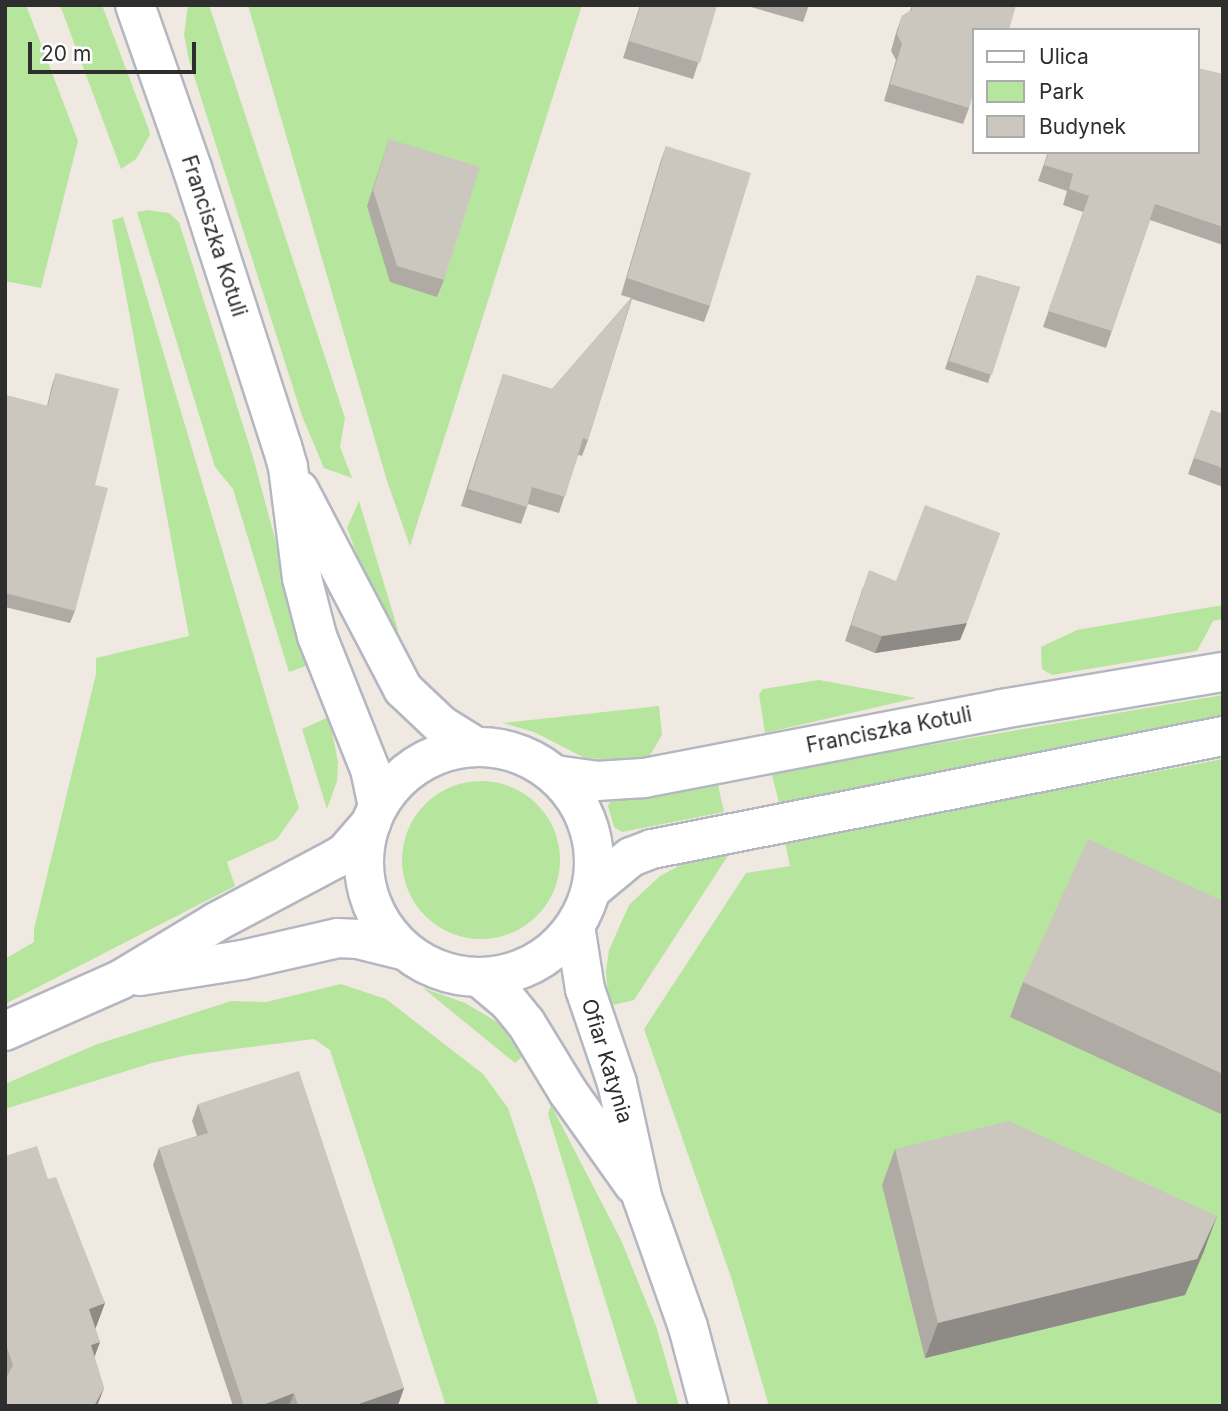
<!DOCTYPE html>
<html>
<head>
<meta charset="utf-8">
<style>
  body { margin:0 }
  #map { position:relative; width:1228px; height:1411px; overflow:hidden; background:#efe9e1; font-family:Inter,sans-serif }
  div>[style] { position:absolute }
  .green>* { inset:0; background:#b6e59e }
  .round { border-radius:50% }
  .roads { filter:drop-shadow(2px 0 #b4b7c1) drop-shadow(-2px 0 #b4b7c1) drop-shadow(0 2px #b4b7c1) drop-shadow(0 -2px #b4b7c1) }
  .street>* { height:38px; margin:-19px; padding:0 19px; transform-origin:19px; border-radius:19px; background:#fff }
  .secondary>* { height:38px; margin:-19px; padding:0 19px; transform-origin:19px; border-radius:19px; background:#fff }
  .secondary>.ring { margin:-19px; padding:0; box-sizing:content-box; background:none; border:38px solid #fff; border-radius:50% }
  .wall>* { inset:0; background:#afaba4 }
  .shaded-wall>* { inset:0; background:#8e8b86 }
  .building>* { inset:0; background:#cbc7bf }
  span { translate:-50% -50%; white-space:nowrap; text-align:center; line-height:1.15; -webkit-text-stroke:5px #fff; paint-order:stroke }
  .street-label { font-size:21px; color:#2e2e2e }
  .frame { position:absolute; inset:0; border:7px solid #2e2e2e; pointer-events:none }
  .legend { position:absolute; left:972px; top:28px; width:228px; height:126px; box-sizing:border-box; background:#fff; border:2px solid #ababab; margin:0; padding:9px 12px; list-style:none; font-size:21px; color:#2e2e2e }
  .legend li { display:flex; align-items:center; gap:14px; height:35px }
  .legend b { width:35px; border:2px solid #ababab }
  .scale { position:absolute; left:28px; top:42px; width:168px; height:32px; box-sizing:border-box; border:4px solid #2e2e2e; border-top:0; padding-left:9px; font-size:21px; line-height:24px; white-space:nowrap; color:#2e2e2e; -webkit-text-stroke:5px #fff; paint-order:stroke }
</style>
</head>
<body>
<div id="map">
  <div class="green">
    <div style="clip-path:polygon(5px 5px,26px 5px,78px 141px,41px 288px,5px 281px)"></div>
    <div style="clip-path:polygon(60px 5px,102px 5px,149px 130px,150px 135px,136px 159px,121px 169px)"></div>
    <div style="clip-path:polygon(188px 5px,209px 5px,345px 418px,340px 447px,352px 478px,324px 468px,302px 416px,189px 60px,184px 35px)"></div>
    <div style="clip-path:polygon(248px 5px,582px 5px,410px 546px,387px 481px)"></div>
    <div style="clip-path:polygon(147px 210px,169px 213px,179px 222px,253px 457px,309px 665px,289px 672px,233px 489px,215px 467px,137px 212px)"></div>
    <div style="clip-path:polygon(123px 217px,299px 808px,277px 839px,227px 862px,235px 886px,5px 1004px,5px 959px,34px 942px,34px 929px,96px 674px,96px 658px,189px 636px,112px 220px)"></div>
    <div style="clip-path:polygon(359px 501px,398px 630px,395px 633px,366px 579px,347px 528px)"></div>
    <div style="clip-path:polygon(1223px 605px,1223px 619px,1213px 621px,1197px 651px,1052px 675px,1042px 669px,1041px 647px,1077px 630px)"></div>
    <div style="clip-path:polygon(819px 680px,916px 698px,765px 733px,759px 694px,763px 689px)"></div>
    <div style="clip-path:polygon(1223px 695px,1223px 718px,779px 802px,771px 772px)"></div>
    <div style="clip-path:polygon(659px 706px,662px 735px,649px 757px,636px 761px,585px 758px,534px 732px,503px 723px)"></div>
    <div style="clip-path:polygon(329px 717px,338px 762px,337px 781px,327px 809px,302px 729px)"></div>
    <div style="clip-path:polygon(1223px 759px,1223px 1406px,769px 1406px,731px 1277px,644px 1029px,746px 873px,790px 866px,785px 842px)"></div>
    <div style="clip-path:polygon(717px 780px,724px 812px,622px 832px,614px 827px,608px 806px,612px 799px)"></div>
    <div class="round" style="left:402px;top:781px;width:158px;height:158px"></div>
    <div style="clip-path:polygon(731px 851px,634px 1000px,609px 1006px,606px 972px,609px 950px,629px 905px,660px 876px,692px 859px)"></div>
    <div style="clip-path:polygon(341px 984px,386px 999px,483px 1074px,508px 1108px,535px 1188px,599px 1406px,446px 1406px,330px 1050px,314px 1039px,188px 1055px,152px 1063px,5px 1109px,5px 1084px,95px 1045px,231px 1001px,266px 1002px)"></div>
    <div style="clip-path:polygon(423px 988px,465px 1003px,487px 1016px,498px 1023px,523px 1056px,515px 1063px)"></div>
    <div style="clip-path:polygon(551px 1105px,621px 1240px,656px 1326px,679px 1406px,638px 1406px,548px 1114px)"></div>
  </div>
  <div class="roads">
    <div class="street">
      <div style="left:140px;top:976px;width:103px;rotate:-8.9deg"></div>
      <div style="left:242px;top:960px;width:98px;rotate:-12.9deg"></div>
      <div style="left:338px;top:938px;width:20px;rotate:3deg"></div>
      <div style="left:358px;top:939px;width:49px;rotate:14deg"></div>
      <div style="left:5px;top:1031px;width:126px;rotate:-23.9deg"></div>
      <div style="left:120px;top:980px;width:112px;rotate:-31.1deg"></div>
      <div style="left:216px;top:922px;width:135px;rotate:-27.9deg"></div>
      <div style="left:335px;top:859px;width:12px;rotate:-31deg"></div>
      <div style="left:345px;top:853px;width:40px;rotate:-49deg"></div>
    </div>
    <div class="secondary">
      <div style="left:135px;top:5px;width:173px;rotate:70.7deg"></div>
      <div style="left:192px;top:168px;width:292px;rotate:72.1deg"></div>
      <div style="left:282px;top:446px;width:22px;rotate:74deg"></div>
      <div style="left:288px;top:467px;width:112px;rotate:82.8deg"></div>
      <div style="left:302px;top:578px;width:60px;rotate:75.5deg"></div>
      <div style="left:317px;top:636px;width:143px;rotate:68.3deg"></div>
      <div style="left:370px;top:769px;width:38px;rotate:78deg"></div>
      <div style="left:299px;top:490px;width:225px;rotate:62.4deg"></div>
      <div style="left:403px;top:689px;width:52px;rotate:43.5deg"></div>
      <div style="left:441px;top:725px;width:39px;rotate:32deg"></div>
      <div class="ring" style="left:364px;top:747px;width:192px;height:192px"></div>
      <div style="left:555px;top:775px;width:42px;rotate:8.1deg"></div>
      <div style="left:597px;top:781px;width:47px;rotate:-3.7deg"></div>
      <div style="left:644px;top:778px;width:364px;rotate:-10.9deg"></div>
      <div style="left:1001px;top:709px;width:225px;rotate:-9.5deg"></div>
      <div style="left:591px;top:890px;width:52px;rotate:-39.5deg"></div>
      <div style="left:631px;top:857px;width:22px;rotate:-21deg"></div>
      <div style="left:652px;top:849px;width:582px;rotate:-11.19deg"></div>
      <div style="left:575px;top:926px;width:64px;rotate:81deg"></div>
      <div style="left:585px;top:989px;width:99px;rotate:71.2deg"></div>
      <div style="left:617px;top:1083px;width:117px;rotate:77.6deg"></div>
      <div style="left:642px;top:1197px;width:138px;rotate:70.5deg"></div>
      <div style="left:688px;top:1327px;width:82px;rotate:75.1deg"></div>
      <div style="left:479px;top:977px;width:38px;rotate:40deg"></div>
      <div style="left:508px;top:1001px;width:28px;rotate:51deg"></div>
      <div style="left:526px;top:1023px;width:81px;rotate:58.7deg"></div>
      <div style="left:568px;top:1092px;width:114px;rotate:54.6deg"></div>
    </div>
  </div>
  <div class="wall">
    <div style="clip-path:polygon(640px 5px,717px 5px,693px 79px,623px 58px)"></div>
    <div style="clip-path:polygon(744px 5px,809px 5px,803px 22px)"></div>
    <div style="clip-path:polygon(912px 5px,1016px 5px,974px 30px,969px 108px,963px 124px,884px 101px,896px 60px,891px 51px,896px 33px,902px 16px,910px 11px)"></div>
    <div style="clip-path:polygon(1223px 74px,1223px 245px,1150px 220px,1106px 348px,1043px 327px,1083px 212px,1063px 205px,1067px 191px,1038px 181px,1048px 152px,1198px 152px)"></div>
    <div style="clip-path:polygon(389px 139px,444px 280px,437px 297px,390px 282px,367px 206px)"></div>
    <div style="clip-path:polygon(666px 146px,710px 306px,704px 322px,632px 299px,588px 440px,582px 456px,578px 455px,559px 513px,528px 504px,521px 524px,461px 506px,503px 374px,552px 389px,631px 298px,621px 295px,660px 163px)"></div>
    <div style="clip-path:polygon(977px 275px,1020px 287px,988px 383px,945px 369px)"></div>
    <div style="clip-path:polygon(56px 373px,95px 485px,75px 611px,70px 623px,5px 607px,5px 395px,47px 406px,52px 385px)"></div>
    <div style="clip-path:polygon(1211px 410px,1223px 414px,1223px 487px,1188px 474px)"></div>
    <div style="clip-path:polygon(1000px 533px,960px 640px,875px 653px,845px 641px,863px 587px,896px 581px)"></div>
    <div style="clip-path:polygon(1223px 901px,1223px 1115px,1010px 1017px,1023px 982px)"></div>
    <div style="clip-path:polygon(198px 1104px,404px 1388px,398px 1405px,395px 1406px,233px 1406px,153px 1165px,159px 1148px,197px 1136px,192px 1121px)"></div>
    <div style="clip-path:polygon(895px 1149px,1204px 1251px,1185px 1295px,925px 1358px,882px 1185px)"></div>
    <div style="clip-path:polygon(5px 1156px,48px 1179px,105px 1303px,95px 1329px,100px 1342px,94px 1356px,104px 1388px,97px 1406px,5px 1406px)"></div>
  </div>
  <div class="shaded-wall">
    <div style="clip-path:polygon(967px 623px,960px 640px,875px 653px,882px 636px)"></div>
    <div style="clip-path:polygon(1217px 1216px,1204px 1251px,1185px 1295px,925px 1358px,938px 1323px)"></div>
    <div style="clip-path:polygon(105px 1303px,92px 1338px,89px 1309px)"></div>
    <div style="clip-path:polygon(100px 1342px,87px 1377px,91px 1345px)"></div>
    <div style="clip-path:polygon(104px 1388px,97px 1406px,94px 1406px)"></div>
    <div style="clip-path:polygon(404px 1388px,398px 1405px,395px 1406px,353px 1406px)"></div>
    <div style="clip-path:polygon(294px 1393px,289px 1406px,260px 1406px)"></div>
  </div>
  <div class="building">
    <div style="clip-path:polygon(641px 5px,717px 5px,700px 63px,629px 41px)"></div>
    <div style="clip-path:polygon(913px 5px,1016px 5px,1009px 30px,974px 30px,974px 91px,969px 108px,890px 84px,902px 44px,897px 34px,902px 16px,912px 10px)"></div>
    <div style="clip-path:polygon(1198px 68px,1223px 74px,1223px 227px,1155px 204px,1112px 331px,1048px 311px,1089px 196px,1069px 189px,1073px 174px,1044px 165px,1049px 152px,1198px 152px)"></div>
    <div style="clip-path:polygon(389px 139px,480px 167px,444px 280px,397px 266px,373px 190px)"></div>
    <div style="clip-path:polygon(666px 146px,751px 173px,710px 306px,627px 278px)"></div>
    <div style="clip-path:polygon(977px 275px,1020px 287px,992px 375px,949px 361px)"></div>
    <div style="clip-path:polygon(632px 297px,588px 440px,583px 438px,565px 497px,532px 487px,527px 507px,468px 489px,503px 374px,552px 389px)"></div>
    <div style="clip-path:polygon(56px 373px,119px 389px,95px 485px,108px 488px,75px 611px,5px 593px,5px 395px,48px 406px)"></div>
    <div style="clip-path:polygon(1211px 410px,1223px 414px,1223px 468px,1194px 458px)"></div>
    <div style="clip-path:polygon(925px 505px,1000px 533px,967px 623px,882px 636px,851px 625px,869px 570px,896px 581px)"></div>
    <div style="clip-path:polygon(1088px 839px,1223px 901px,1223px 1074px,1023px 982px)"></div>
    <div style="clip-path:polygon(299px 1071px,404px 1388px,353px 1406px,298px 1406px,294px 1393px,260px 1406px,244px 1406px,159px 1148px,208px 1133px,198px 1104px)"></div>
    <div style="clip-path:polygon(1009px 1121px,1217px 1216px,1197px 1259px,938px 1323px,895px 1149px)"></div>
    <div style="clip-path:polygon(37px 1146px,48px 1179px,56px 1177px,105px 1303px,89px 1309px,100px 1342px,91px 1345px,104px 1388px,94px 1406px,5px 1406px,5px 1380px,13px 1365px,5px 1342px,5px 1156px)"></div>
  </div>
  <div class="street-label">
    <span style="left:214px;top:236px;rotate:72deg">Franciszka Kotuli</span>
    <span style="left:889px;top:730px;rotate:-11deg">Franciszka Kotuli</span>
    <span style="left:607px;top:1061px;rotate:73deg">Ofiar Katynia</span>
  </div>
  <div class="frame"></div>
  <ul class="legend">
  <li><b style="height:9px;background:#fff"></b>Ulica</li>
  <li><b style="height:19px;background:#b6e59e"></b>Park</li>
  <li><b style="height:19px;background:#cbc7bf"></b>Budynek</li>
  </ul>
  <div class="scale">20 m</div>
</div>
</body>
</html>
